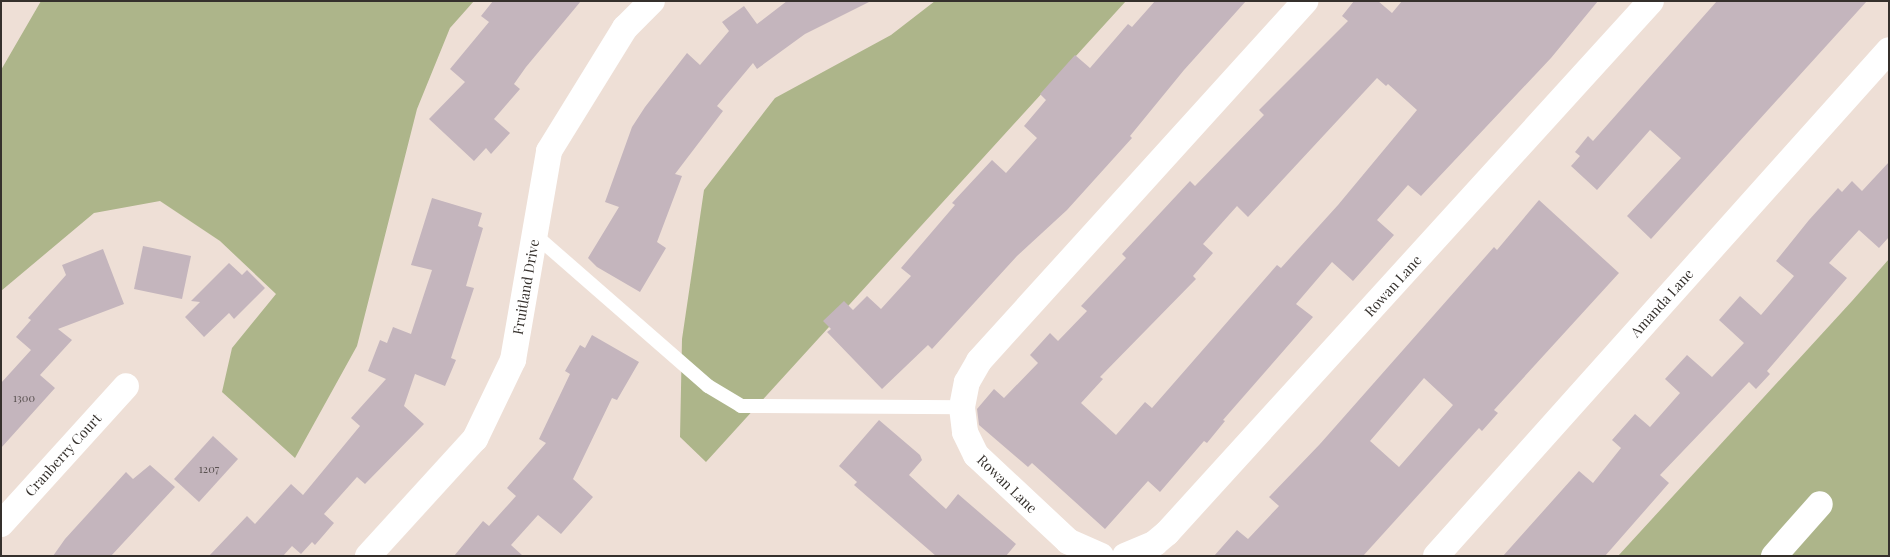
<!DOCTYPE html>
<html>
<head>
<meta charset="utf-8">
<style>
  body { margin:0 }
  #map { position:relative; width:1890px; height:557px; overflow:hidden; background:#eedfd6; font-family:"Playfair Display",serif }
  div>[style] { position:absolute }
  .green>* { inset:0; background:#adb58a }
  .building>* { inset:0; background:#c4b5bd }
  .lane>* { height:14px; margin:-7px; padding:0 7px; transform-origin:7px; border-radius:7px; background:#fff }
  .street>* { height:26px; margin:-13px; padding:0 13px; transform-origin:13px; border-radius:13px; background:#fff }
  span { translate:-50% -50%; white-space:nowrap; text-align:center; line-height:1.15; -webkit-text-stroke:5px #fff; paint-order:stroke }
  .number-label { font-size:11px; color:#595150 }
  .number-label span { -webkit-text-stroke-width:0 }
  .street-label { font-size:14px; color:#35302c }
  .frame { position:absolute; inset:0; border:2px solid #35302c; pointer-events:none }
</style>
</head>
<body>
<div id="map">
  <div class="green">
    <div style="clip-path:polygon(41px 1px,474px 1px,450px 28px,417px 109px,357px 346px,295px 458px,222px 392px,232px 348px,276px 294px,220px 241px,160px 201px,94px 213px,1px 291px,1px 70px)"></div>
    <div style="clip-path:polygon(935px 1px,1126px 1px,706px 462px,680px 437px,682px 339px,704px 190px,775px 98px,891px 35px)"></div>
    <div style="clip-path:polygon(1889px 259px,1889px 556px,1618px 556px,1852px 301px)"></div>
  </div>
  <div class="building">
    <div style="clip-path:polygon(493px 1px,581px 1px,526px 67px,514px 84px,520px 89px,494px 119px,510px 133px,491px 154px,486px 148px,474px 161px,429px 119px,465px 82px,450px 69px,489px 22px,481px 16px)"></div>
    <div style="clip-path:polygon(787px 1px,871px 1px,805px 34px,757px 69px,753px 63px,717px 106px,723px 111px,675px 174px,682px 176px,657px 242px,666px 248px,640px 292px,597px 267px,588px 258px,619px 207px,605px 202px,632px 127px,645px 107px,687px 53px,700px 65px,729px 31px,722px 22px,744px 6px,757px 24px)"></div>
    <div style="clip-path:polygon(1155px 1px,1246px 1px,1184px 70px,1130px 136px,1132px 138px,1067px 210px,1017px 256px,932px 349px,928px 345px,882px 389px,827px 332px,831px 329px,823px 321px,844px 301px,853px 310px,867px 296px,881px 309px,911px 276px,901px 268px,955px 205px,952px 203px,992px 160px,1006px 173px,1037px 138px,1024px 126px,1046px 100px,1040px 94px,1075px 55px,1090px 68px,1128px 24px,1132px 27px)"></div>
    <div style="clip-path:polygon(evenodd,1354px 1px,1378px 1px,1392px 13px,1402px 1px,1598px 1px,1551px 58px,1421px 196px,1408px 185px,1377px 220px,1394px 235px,1353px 281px,1332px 262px,1296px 304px,1313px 317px,1223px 420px,1225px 421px,1207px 443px,1204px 441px,1160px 492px,1148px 481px,1105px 529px,1032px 463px,1028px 467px,979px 425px,977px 409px,994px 389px,1004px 398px,1038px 363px,1030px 355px,1050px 333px,1058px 341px,1087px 311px,1081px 306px,1126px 258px,1122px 254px,1190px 181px,1195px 186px,1264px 115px,1259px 110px,1348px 21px,1342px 16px,1354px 1px,1377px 78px,1386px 86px,1388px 84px,1417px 110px,1338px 205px,1281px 268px,1277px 265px,1152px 408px,1145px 402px,1116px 435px,1081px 403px,1103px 379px,1100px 377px,1196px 279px,1193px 276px,1213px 253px,1203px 244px,1237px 206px,1248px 217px,1377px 78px)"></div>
    <div style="clip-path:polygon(1717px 1px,1867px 1px,1651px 239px,1627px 216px,1681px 158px,1650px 130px,1597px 190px,1571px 166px,1580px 156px,1575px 152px,1588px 136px,1593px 141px)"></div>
    <div style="clip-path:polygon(1889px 162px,1889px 237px,1879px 248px,1859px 230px,1829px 263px,1847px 278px,1767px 371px,1770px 374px,1756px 389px,1749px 382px,1660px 475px,1669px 483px,1605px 556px,1503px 556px,1579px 471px,1593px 483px,1621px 448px,1612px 440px,1635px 414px,1650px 427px,1680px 393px,1665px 379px,1687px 355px,1712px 377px,1744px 343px,1719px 320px,1740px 296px,1761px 315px,1794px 276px,1776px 261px,1809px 220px,1838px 188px,1842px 192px,1852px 181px,1862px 191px)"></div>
    <div style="clip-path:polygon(432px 198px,482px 213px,478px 226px,483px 228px,466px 286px,474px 288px,451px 358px,456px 360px,445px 386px,415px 374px,404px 406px,424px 424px,365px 484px,357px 477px,324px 514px,334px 523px,315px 545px,312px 542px,301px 554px,292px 546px,283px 556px,209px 556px,247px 516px,255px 524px,291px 484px,303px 495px,360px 426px,351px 418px,386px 379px,368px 371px,380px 340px,387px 343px,393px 327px,411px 334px,432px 270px,411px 265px)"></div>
    <div style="clip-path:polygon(evenodd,1539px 200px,1619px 273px,1494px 410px,1498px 413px,1482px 431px,1479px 428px,1363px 556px,1214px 556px,1237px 530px,1248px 539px,1279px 506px,1269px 497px,1320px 444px,1494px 247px,1497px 250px,1539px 200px,1424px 378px,1453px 405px,1399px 467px,1370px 441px,1424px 378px)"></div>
    <div style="clip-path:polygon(143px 246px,191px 256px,182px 299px,134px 289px)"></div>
    <div style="clip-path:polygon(103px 249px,124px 304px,58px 329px,72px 340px,40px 375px,55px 388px,1px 448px,1px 383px,31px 350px,16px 337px,31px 320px,28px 318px,66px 275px,62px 265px)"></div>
    <div style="clip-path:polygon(229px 263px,242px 275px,247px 270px,265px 288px,234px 319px,229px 313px,204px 337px,185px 317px,200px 302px,191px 301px)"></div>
    <div style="clip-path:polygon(592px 335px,639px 362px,617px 400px,612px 398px,573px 479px,593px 497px,561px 534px,538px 515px,511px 545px,523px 556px,454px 556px,483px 521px,489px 526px,516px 496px,507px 488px,546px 443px,539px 439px,570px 374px,565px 371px,580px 345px,585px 348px)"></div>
    <div style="clip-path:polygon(879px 420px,920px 455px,922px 460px,909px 475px,946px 509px,958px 494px,1016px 544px,1006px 556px,936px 556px,854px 485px,857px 482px,839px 466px)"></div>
    <div style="clip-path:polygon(213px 436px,238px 459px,199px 502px,174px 479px)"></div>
    <div style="clip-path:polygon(150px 465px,175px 487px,111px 556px,53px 556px,65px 539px,126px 472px,133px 479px)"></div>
  </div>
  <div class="lane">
    <div style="left:535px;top:235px;width:230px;rotate:41.1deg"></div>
    <div style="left:708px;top:386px;width:39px;rotate:31deg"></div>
    <div style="left:741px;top:406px;width:221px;rotate:0.3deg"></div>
  </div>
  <div class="street">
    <div style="left:1px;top:524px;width:186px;rotate:-47.8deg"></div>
    <div style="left:368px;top:556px;width:159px;rotate:-47.6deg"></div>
    <div style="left:475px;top:439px;width:88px;rotate:-64.3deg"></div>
    <div style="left:513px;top:360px;width:212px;rotate:-80.2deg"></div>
    <div style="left:549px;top:151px;width:145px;rotate:-58.3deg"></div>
    <div style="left:625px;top:28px;width:38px;rotate:-45deg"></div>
    <div style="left:1101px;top:556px;width:36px;rotate:-156deg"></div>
    <div style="left:1068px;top:541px;width:126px;rotate:-136.9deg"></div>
    <div style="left:976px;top:455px;width:25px;rotate:-116deg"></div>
    <div style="left:965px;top:432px;width:25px;rotate:-97deg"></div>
    <div style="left:962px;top:407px;width:25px;rotate:-79deg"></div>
    <div style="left:967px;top:382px;width:24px;rotate:-60deg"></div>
    <div style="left:979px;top:361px;width:486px;rotate:-47.8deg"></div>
    <div style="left:1125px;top:556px;width:33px;rotate:-23deg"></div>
    <div style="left:1155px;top:543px;width:16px;rotate:-40deg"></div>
    <div style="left:1167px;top:533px;width:719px;rotate:-47.7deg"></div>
    <div style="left:1436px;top:556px;width:679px;rotate:-48.16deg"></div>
    <div style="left:1774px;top:556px;width:69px;rotate:-48.5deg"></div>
  </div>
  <div class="number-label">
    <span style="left:24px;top:398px">1300</span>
    <span style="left:209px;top:469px">1207</span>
  </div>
  <div class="street-label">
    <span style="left:1393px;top:286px;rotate:-48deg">Rowan Lane</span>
    <span style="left:526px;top:287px;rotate:-80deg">Fruitland Drive</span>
    <span style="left:1662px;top:303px;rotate:-48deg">Amanda Lane</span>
    <span style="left:63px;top:455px;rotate:-48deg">Cranberry Court</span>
    <span style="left:1007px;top:484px;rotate:44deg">Rowan Lane</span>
  </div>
  <div class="frame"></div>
</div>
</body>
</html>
